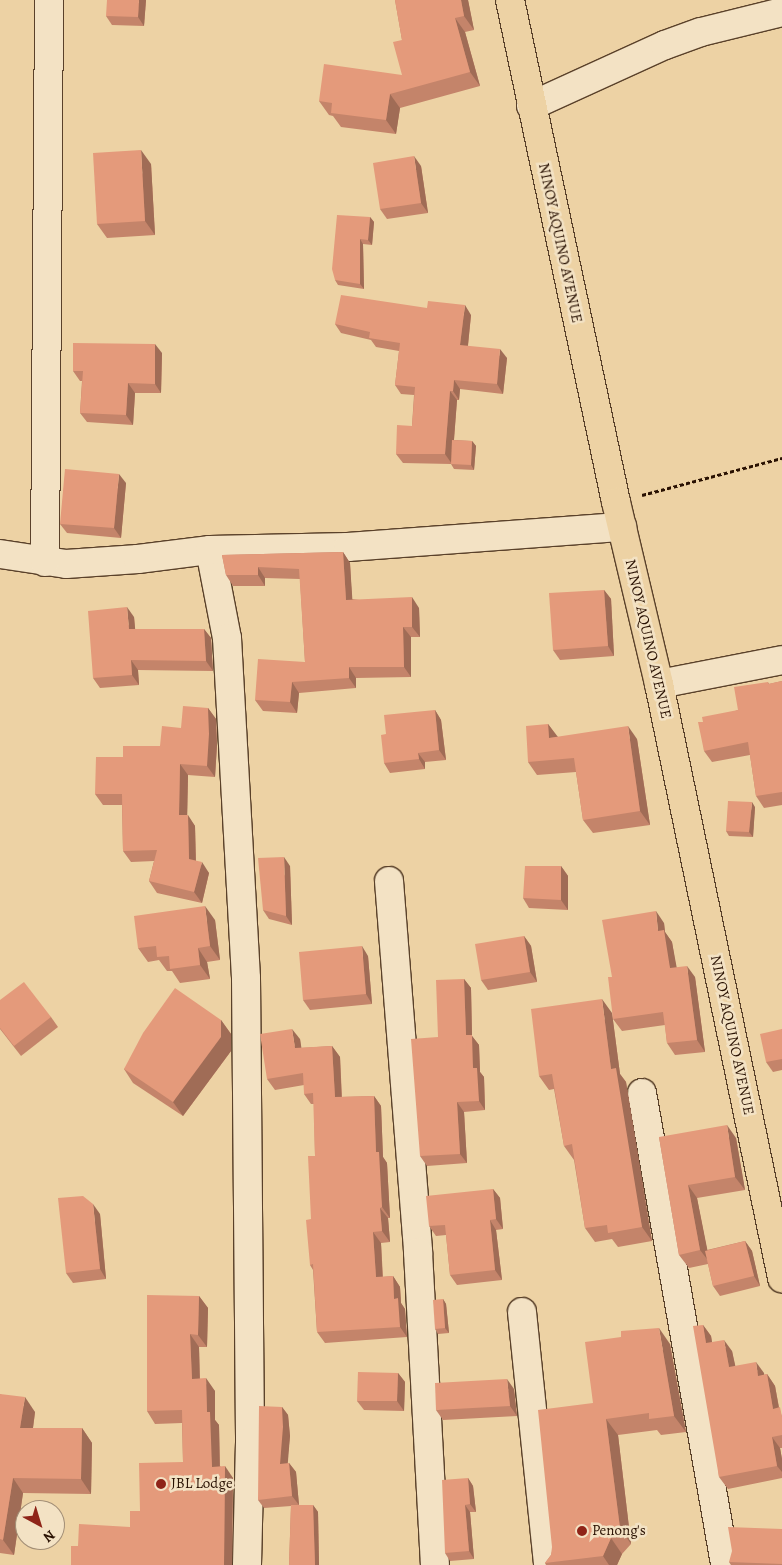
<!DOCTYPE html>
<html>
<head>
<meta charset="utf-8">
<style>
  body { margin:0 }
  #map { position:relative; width:782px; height:1565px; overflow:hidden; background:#edd2a4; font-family:Alegreya,serif }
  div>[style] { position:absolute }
  .path>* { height:3px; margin-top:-1.5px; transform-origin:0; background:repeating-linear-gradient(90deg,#291102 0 4px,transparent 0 6.5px) }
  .roads { filter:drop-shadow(1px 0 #5a412a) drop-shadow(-1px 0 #5a412a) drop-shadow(0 1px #5a412a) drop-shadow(0 -1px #5a412a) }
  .minor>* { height:28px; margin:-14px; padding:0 14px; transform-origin:14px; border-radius:14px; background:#f3e2c4 }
  .major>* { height:28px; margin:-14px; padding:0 14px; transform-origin:14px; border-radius:14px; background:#edd2a4 }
  .wall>* { inset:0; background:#c4846a }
  .shaded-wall>* { inset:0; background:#a06c56 }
  .building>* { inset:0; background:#e49a7b }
  .dots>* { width:14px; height:14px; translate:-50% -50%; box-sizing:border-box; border:2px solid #f3e2c4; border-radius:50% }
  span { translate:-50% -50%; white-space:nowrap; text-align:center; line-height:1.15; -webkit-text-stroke:5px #f3e2c4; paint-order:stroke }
  .street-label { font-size:15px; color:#291102 }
  .poi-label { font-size:15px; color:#291102 }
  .left { translate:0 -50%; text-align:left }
  .north { position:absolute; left:15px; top:1500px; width:50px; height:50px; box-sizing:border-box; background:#f3e2c4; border:1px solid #a28e76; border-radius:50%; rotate:141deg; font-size:14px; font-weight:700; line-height:20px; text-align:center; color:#291102 }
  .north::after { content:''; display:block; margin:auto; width:18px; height:22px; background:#8f2418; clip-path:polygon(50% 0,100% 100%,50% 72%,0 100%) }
</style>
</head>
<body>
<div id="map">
  <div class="path">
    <div style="left:642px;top:495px;width:145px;rotate:-14.8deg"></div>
  </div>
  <div class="roads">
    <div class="minor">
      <div style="left:531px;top:106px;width:147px;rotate:-24.5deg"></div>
      <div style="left:665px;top:45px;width:38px;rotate:-20deg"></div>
      <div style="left:701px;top:32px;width:83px;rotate:-13.9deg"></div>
      <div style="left:210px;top:550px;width:90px;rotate:79.1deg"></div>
      <div style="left:227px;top:638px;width:341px;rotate:86.8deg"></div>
      <div style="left:246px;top:978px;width:464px;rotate:89.5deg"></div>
      <div style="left:250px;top:1442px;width:123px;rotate:91.4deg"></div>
      <div style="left:0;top:554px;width:67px;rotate:8.6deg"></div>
      <div style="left:66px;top:564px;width:72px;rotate:-4deg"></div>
      <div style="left:138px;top:559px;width:73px;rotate:-7.1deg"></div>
      <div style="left:210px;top:550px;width:138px;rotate:-1.2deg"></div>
      <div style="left:348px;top:547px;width:275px;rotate:-4.2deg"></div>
      <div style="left:45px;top:562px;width:562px;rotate:-89.59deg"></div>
      <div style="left:659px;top:684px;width:125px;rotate:-11deg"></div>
      <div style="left:389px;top:881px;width:372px;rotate:85.5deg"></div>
      <div style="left:418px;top:1252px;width:313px;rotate:86.9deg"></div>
      <div style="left:642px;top:1093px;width:479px;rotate:80deg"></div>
      <div style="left:522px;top:1312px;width:254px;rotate:84.1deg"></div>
    </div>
    <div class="major">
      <div style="left:510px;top:0;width:513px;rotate:78.08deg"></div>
      <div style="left:616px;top:502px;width:187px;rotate:76.7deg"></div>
      <div style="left:659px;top:684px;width:607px;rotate:78.3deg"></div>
    </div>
  </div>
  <div class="wall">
    <div style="clip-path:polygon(146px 0,144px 26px,112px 25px,106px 16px)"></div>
    <div style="clip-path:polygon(395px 0,468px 0,474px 30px,465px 32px,480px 86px,400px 108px,396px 134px,341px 127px,333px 116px,329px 115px,319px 101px,402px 75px,402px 40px)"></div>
    <div style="clip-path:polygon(151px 164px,155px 235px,107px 238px,97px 224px)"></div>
    <div style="clip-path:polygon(421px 166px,428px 213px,387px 219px,380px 209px)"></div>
    <div style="clip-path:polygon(370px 217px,374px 222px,372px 245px,363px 244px,364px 289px,338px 285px,335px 280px)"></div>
    <div style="clip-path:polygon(471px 315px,468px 346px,507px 358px,503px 394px,460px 389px,459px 400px,457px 400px,454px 440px,472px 441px,476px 446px,474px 470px,454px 469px,451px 464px,403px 463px,396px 454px,412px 426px,414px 395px,401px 394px,395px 385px,399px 351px,376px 347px,371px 340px,341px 333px,335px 324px)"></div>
    <div style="clip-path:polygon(162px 353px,161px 393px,135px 393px,133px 425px,87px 422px,80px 413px,82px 381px,80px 381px,73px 371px)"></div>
    <div style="clip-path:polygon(126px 483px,121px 538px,67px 533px,60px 524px)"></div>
    <div style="clip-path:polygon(343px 552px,350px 563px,352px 599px,419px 608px,420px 637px,411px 637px,411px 677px,356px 678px,356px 688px,299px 693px,297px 713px,263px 711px,255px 700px,305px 662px,300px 579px,265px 578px,265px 586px,233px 586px,226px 575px,222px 555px)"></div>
    <div style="clip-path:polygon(604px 590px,611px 599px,614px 656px,560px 660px,553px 650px)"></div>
    <div style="clip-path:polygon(134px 617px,135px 629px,204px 629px,211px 638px,213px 671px,138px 670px,139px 685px,100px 688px,93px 678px)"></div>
    <div style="clip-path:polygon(782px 681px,782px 805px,764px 808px,756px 796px,750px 755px,712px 762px,704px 751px,703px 722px,738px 710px,768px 682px,769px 684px)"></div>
    <div style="clip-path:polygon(208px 708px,216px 719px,217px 745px,215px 777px,188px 775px,187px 815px,195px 826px,196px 861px,209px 873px,202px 903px,157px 893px,149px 881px,154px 861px,131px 862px,123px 851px,122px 805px,103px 805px,95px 794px,160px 746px,181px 728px)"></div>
    <div style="clip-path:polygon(435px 710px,441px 720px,446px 760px,425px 762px,425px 769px,390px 773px,384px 763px,386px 734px)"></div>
    <div style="clip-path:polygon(548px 724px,557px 737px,637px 739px,650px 825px,593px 833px,583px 820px,576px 772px,537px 775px,528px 762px)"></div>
    <div style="clip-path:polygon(755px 807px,753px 837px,729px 836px,726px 831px)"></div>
    <div style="clip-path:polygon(290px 866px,292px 925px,269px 919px,263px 910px)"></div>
    <div style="clip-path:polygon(561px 866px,568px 876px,568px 910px,529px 908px,523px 898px)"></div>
    <div style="clip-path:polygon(215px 920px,220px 960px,207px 962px,210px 979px,180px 983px,172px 971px,167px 971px,159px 960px,148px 962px,138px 948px)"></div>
    <div style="clip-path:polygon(664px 923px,665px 932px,672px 942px,676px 967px,695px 977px,705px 1052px,675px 1055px,667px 1043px,665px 1025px,622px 1031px,613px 1019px,612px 977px)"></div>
    <div style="clip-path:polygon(524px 936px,531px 946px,537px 982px,488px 990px,481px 980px)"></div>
    <div style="clip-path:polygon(368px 956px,372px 1004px,310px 1010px,303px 1000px)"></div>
    <div style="clip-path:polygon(464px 979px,471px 988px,472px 1036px,479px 1045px,480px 1072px,484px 1077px,485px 1110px,464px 1112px,467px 1163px,427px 1166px,420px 1156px,438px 1037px)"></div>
    <div style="clip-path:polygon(0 1000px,51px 1017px,58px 1027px,21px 1056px,0 1029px)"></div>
    <div style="clip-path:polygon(612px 1013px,620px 1074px,626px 1082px,652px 1241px,618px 1247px,612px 1239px,595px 1242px,585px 1228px,574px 1160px,564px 1146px,554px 1089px,549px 1090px,539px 1076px)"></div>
    <div style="clip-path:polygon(221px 1020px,231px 1034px,231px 1051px,183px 1116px,133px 1083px,124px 1069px)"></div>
    <div style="clip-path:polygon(782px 1029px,782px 1070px,773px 1072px,766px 1062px)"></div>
    <div style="clip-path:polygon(300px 1039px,301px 1048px,332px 1046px,340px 1057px,342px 1097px,374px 1096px,381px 1106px,383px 1157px,387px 1163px,390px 1218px,388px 1218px,390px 1242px,381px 1243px,383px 1277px,393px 1276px,400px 1287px,401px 1303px,405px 1309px,407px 1337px,325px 1343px,317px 1332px,313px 1270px,310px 1265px,311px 1219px,315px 1156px,314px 1104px,311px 1104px,304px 1094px,304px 1085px,275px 1090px,267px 1079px)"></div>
    <div style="clip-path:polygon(659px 1137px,736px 1138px,745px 1190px,697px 1198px,707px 1250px,745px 1241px,752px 1251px,760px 1286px,720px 1296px,713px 1286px,708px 1264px,689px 1268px,679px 1255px)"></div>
    <div style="clip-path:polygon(493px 1189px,500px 1198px,503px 1229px,496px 1230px,502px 1280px,457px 1285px,450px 1275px,446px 1235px,436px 1236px,429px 1226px)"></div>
    <div style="clip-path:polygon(100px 1214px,106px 1279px,73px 1283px,66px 1273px)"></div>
    <div style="clip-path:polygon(199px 1296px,208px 1308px,207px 1347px,199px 1347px,200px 1379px,215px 1391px,215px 1420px,219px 1425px,220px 1466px,233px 1478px,232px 1565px,71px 1565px,78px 1546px,130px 1527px,140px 1511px,183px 1462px,182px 1423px,155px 1424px,147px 1411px)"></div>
    <div style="clip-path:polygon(443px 1299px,446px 1304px,449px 1333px,438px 1334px,435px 1329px)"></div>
    <div style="clip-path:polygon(703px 1325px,711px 1336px,712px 1342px,732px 1351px,735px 1366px,764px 1373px,764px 1375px,767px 1374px,775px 1386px,779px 1407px,782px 1417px,782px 1448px,780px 1448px,782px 1459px,782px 1478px,728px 1489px,719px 1477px)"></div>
    <div style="clip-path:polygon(670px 1344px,686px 1432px,661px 1435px,657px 1430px,618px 1435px,631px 1544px,622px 1554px,617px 1565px,546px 1565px,545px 1563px,551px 1555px,593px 1403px)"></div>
    <div style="clip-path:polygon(398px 1373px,405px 1382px,404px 1411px,364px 1410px,357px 1401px)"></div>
    <div style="clip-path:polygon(514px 1389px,517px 1416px,443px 1420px,436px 1410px)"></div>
    <div style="clip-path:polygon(0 1394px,35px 1412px,33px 1428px,82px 1428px,92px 1443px,91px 1494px,23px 1493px,14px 1555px,0 1553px)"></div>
    <div style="clip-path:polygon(282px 1407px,288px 1415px,290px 1436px,287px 1463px,289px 1463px,296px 1472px,299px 1505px,313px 1505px,318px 1512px,319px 1565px,289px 1565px,291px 1506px,264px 1508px,258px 1500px)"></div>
    <div style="clip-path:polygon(468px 1478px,473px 1486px,476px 1512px,470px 1512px,474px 1559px,450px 1561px,445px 1553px)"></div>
    <div style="clip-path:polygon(782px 1529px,782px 1565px,731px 1565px,729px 1562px)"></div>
  </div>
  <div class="shaded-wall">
    <div style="clip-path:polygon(139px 0,146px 0,144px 26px,138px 17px)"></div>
    <div style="clip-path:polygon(461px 0,468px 0,474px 30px,464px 16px)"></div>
    <div style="clip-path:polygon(455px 18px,465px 32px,480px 86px,470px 72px)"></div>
    <div style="clip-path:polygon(390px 94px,400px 108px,396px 134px,386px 120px)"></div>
    <div style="clip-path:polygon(141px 150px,151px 164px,155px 235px,145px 221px)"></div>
    <div style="clip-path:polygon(414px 156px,421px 166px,428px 213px,421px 203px)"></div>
    <div style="clip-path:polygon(370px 217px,374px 222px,372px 245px,368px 240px)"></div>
    <div style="clip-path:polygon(360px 239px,363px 244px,364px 289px,360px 284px)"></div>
    <div style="clip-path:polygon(465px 305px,471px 315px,467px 354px,460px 345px)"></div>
    <div style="clip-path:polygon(155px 344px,162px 353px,161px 393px,155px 384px)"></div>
    <div style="clip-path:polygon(500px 349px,507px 358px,503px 394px,497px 384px)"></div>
    <div style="clip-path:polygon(454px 380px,460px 389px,459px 400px,453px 391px)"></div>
    <div style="clip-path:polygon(128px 383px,135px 393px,133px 425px,126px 415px)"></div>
    <div style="clip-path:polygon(450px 391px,457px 400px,452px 464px,445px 454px)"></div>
    <div style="clip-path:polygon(472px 441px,476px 446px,474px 470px,471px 465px)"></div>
    <div style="clip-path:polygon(119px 474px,126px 483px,121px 538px,114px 528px)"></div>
    <div style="clip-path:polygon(343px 552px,350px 563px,353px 610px,346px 600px)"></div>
    <div style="clip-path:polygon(258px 567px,265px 578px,265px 586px,258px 575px)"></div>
    <div style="clip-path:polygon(604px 590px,611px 599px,614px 656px,608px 646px)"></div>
    <div style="clip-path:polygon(412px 597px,419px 608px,420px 637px,412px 627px)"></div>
    <div style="clip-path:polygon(127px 607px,134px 617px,136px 638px,129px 629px)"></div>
    <div style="clip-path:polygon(403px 627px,411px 637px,411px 677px,404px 667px)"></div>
    <div style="clip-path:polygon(204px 629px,211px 638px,213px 671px,206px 661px)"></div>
    <div style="clip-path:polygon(131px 660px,138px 670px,139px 685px,132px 675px)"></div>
    <div style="clip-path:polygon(349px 667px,356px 678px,356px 688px,349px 678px)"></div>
    <div style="clip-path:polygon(292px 682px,299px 693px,297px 713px,290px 702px)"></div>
    <div style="clip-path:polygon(208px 708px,216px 719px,217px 745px,215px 777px,207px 766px)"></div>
    <div style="clip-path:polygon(435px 710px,441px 720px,446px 760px,439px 750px)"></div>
    <div style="clip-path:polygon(548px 724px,558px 737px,549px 738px)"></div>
    <div style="clip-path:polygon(628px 726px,637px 739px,650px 825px,640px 811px)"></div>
    <div style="clip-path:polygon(418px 753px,425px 762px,425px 769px,419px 759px)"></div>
    <div style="clip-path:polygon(180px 764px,188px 775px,187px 826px,179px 815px)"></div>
    <div style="clip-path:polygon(752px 802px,755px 807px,753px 837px,749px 832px)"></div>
    <div style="clip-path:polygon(188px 815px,195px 826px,196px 870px,189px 859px)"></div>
    <div style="clip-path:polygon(284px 857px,290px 866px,292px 925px,286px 916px)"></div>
    <div style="clip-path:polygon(202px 862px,209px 873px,202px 903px,194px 892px)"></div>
    <div style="clip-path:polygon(561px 866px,568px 876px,568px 910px,561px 900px)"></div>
    <div style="clip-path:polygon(205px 906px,215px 920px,220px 960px,210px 946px)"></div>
    <div style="clip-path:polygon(656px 911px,664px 923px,665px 932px,672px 942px,679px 980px,670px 968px,658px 931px)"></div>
    <div style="clip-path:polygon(524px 936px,531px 946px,537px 982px,530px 972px)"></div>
    <div style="clip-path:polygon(362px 946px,368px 956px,372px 1004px,366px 994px)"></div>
    <div style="clip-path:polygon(198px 948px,207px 962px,210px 979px,200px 965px)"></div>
    <div style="clip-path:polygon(687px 966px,695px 977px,705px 1052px,697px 1040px)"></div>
    <div style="clip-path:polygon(464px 979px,471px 988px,472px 1036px,479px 1045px,480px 1072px,484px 1077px,485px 1110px,479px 1101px,473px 1068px,466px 1035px)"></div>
    <div style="clip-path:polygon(602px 999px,612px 1013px,620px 1074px,626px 1082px,652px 1241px,642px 1227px,611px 1069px)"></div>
    <div style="clip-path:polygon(221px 1020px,231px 1034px,231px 1051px,183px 1116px,173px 1102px)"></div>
    <div style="clip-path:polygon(292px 1029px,300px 1039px,303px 1058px,295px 1048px)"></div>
    <div style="clip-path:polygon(332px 1046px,340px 1057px,342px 1108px,335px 1097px)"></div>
    <div style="clip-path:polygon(374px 1096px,381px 1106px,383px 1157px,387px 1163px,390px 1218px,382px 1207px,376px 1152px)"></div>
    <div style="clip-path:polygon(457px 1102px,464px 1112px,467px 1163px,460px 1154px)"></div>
    <div style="clip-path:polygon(727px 1125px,736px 1138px,745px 1190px,735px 1177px)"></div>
    <div style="clip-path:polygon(688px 1185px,697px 1198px,710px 1263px,700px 1250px)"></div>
    <div style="clip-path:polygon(493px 1189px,500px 1198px,503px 1229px,496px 1219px)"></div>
    <div style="clip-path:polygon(93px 1204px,100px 1214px,106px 1279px,100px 1269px)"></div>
    <div style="clip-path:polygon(380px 1208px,388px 1218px,390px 1242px,382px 1231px)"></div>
    <div style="clip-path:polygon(490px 1220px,496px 1230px,502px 1280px,495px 1270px)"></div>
    <div style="clip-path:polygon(373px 1232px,381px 1243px,383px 1288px,376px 1277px)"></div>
    <div style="clip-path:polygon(745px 1241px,752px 1251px,760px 1286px,754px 1276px)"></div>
    <div style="clip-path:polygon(393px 1276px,400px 1287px,401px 1303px,405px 1309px,407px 1337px,400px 1327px,394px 1299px)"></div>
    <div style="clip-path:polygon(199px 1296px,208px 1308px,207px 1347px,198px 1335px)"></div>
    <div style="clip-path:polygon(443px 1299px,446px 1304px,449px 1333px,445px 1328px)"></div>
    <div style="clip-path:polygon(703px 1325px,711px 1336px,714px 1355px,706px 1343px)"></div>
    <div style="clip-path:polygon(659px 1328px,670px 1344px,686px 1432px,674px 1416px)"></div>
    <div style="clip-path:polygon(190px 1334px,199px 1347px,200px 1391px,192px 1379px)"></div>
    <div style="clip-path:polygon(724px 1340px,732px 1351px,738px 1378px,729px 1367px)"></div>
    <div style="clip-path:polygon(756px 1362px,764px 1373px,766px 1388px,758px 1376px)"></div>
    <div style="clip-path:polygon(398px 1373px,405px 1382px,404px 1411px,397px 1401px)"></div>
    <div style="clip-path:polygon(767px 1374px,775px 1386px,781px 1420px,773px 1409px)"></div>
    <div style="clip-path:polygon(206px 1378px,215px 1391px,215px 1420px,219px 1425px,220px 1480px,212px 1467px,207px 1412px)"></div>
    <div style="clip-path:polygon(507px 1379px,514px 1389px,517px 1416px,510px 1406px)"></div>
    <div style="clip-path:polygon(25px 1397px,35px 1412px,31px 1443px,20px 1428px)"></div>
    <div style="clip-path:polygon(282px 1407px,288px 1415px,290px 1436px,287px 1473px,280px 1464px)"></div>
    <div style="clip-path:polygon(606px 1419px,618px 1435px,631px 1544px,620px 1528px)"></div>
    <div style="clip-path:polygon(82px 1428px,92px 1443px,91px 1494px,81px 1479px)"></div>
    <div style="clip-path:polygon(772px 1437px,780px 1448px,782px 1459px,782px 1472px,777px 1466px)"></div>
    <div style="clip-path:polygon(289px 1463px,296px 1472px,299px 1505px,292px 1496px)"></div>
    <div style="clip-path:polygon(225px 1466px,233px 1478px,232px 1565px,224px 1565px)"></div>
    <div style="clip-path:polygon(13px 1478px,23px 1493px,14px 1555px,3px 1540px)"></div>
    <div style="clip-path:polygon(468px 1478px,473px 1486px,476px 1512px,470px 1504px)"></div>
    <div style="clip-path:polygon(313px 1505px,318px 1512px,319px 1565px,315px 1565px)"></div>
    <div style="clip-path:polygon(465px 1505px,470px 1512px,474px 1559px,469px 1551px)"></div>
    <div style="clip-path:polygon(611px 1538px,622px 1554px,617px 1565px,609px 1565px,603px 1556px)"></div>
  </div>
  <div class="building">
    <div style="clip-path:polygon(107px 0,139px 0,138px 17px,106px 16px)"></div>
    <div style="clip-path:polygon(395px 0,461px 0,464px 16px,455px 18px,470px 72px,390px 94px,386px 120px,331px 113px,332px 103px,319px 101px,324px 64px,402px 75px,393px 42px,402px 40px)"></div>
    <div style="clip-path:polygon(141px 150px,145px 221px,97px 224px,93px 153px)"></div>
    <div style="clip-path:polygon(414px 156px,421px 203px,380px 209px,373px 163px)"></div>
    <div style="clip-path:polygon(337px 215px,370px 217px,368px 240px,360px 239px,360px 284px,335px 280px,332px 269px)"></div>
    <div style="clip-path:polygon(341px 295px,427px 308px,428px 301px,465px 305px,460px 345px,500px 349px,497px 384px,454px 380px,453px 391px,450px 391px,445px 454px,396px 454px,397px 425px,412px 426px,415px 387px,395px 385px,400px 343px,369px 338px,370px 332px,335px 324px)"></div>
    <div style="clip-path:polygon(73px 343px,155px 344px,155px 384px,128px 383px,126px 415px,80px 413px,83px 371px,73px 371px)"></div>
    <div style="clip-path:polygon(452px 440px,472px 441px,471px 465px,451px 464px)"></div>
    <div style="clip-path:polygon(65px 469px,119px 474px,114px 528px,60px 524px)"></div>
    <div style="clip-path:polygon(343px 552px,346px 600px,412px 597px,412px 627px,403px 627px,404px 667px,349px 667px,349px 678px,292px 682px,290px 702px,255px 700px,258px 659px,305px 662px,299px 569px,258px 567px,258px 575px,226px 575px,222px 555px)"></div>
    <div style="clip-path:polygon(604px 590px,608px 646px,553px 650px,549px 593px)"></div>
    <div style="clip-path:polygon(127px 607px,129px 629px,204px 629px,206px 661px,131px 660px,132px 675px,93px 678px,88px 611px)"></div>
    <div style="clip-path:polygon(782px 681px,782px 792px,756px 796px,748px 742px,704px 751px,698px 722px,703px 722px,702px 717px,738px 710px,734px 687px,768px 682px,768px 684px)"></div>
    <div style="clip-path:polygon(183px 706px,208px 708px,209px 734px,207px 766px,180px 764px,179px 815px,188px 815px,189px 859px,202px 862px,194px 892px,149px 881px,157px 850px,123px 851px,122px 794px,95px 794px,96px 757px,123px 757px,123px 746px,160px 746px,162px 726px,181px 728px)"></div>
    <div style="clip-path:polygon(435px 710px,439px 750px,418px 753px,419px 759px,384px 763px,381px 735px,386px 734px,384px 715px)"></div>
    <div style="clip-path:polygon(548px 724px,549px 738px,628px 726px,640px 811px,583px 820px,574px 758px,528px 762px,526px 726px)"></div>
    <div style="clip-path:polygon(728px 801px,752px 802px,749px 832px,726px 831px)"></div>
    <div style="clip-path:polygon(284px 857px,286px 916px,263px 910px,258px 858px)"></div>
    <div style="clip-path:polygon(525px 866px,561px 866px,561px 900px,523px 898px)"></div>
    <div style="clip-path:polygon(205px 906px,210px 946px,198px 948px,200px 965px,170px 969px,169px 956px,157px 957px,156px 946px,138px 948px,134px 916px)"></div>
    <div style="clip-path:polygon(656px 911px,658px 931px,664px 930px,670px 968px,687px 966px,697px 1040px,667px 1043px,663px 1012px,613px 1019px,608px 977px,612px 977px,602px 920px)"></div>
    <div style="clip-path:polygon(524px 936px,530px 972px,481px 980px,475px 944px)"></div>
    <div style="clip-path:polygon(362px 946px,366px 994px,303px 1000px,299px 952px)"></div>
    <div style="clip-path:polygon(464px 979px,466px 1035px,472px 1035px,473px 1068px,477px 1068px,479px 1101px,457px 1102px,460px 1154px,420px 1156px,411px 1039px,438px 1037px,436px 980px)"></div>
    <div style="clip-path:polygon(24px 982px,51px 1017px,14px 1046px,0 1028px,0 1000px)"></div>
    <div style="clip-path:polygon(175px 988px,221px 1020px,221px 1037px,173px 1102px,124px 1069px,143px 1033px)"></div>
    <div style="clip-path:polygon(602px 999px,611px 1069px,616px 1068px,642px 1227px,608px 1233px,607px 1225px,585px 1228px,572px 1144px,564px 1146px,552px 1074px,539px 1076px,531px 1009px)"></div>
    <div style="clip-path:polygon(292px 1029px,295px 1048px,332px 1046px,335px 1097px,374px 1096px,376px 1152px,379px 1152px,382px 1207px,380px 1208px,382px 1231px,373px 1232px,376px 1277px,393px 1276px,394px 1299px,398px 1298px,400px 1327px,317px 1332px,313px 1264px,310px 1265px,306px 1220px,311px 1219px,308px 1156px,315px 1156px,313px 1093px,304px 1094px,303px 1073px,267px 1079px,260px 1034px)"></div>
    <div style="clip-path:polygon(782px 1029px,782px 1059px,766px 1062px,760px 1034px)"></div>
    <div style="clip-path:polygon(727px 1125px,735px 1177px,688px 1185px,700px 1250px,679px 1255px,659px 1137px)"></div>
    <div style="clip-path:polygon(493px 1189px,496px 1219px,490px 1220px,495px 1270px,450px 1275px,445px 1225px,429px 1226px,426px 1196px)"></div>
    <div style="clip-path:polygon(83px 1196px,93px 1204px,100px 1269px,66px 1273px,58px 1198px)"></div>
    <div style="clip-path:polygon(745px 1241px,754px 1276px,713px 1286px,705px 1251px)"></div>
    <div style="clip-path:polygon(147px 1295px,199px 1296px,198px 1335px,190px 1334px,192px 1379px,206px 1378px,207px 1412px,210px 1412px,212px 1467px,225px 1466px,224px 1565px,71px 1565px,71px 1546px,78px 1546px,79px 1524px,130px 1527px,130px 1511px,140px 1511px,139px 1463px,183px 1462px,182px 1410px,147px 1411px)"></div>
    <div style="clip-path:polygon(443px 1299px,445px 1328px,435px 1329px,433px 1300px)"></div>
    <div style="clip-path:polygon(703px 1325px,706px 1343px,724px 1340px,729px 1367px,756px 1362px,758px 1376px,767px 1374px,773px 1409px,780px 1407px,782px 1417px,782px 1435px,772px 1437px,777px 1466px,719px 1477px,693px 1326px)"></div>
    <div style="clip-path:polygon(659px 1328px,674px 1416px,649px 1419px,649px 1413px,606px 1419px,620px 1528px,611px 1538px,603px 1556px,545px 1563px,551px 1555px,552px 1547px,538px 1410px,593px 1403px,585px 1342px,621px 1337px,621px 1331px)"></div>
    <div style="clip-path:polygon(358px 1372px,398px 1373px,397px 1401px,357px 1401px)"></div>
    <div style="clip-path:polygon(507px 1379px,510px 1406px,436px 1410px,435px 1383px)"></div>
    <div style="clip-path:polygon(0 1394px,25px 1397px,20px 1428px,82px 1428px,81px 1479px,13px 1478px,3px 1540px,0 1539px)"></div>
    <div style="clip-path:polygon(259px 1406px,282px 1407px,283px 1427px,280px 1464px,289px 1463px,292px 1496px,258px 1500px)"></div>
    <div style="clip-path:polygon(468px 1478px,470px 1504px,465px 1505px,469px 1551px,445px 1553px,442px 1480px)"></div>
    <div style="clip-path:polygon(291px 1505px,313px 1505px,315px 1565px,289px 1565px)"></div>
    <div style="clip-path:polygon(728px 1527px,782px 1529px,782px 1564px,729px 1562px,732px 1551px)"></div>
  </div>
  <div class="dots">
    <div style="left:161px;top:1484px;background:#8f2418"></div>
    <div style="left:582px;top:1531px;background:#8f2418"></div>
  </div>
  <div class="street-label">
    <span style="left:560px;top:243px;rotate:78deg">NINOY AQUINO AVENUE</span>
    <span style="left:648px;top:639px;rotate:77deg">NINOY AQUINO AVENUE</span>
    <span style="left:732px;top:1035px;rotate:78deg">NINOY AQUINO AVENUE</span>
  </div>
  <div class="poi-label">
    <span class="left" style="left:171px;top:1484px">JBL Lodge</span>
    <span class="left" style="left:592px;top:1531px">Penong's</span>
  </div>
  <div class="north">N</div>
</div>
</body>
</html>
